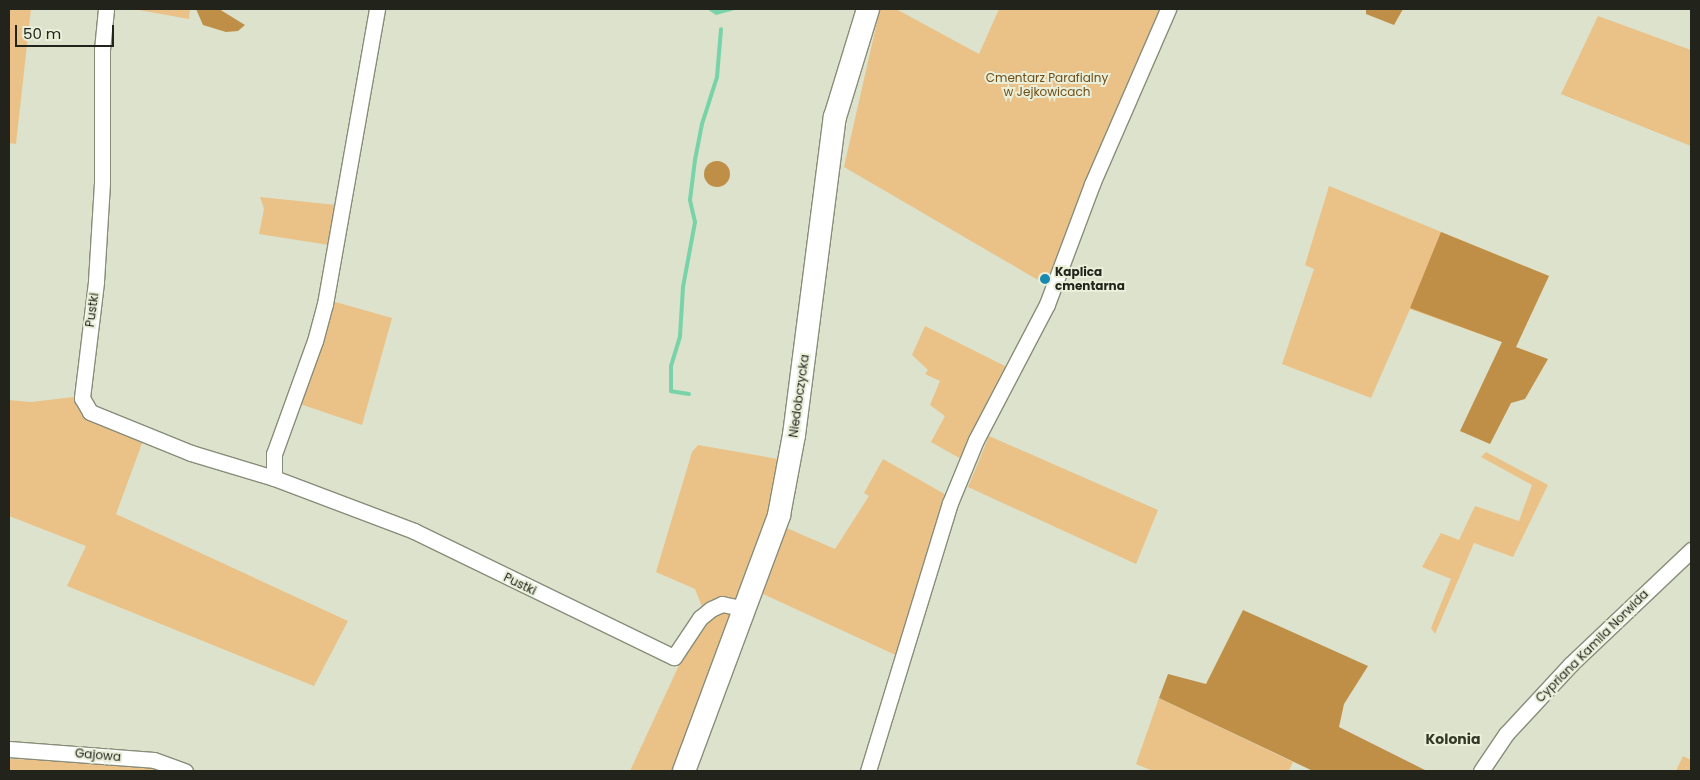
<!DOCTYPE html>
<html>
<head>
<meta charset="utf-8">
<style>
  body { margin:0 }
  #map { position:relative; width:1700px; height:780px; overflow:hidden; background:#dce2cc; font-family:Poppins,sans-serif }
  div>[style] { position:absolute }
  .green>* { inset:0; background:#eac288 }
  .forest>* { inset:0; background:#bf8f47 }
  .round { border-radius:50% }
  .water>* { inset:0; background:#79d3a9 }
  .stream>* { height:4px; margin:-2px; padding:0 2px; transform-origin:2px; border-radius:2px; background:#79d3a9 }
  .roads { filter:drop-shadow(1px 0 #888d79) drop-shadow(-1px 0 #888d79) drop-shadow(0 1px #888d79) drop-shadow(0 -1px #888d79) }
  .street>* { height:15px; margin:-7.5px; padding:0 7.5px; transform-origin:7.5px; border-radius:7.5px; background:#fff }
  .secondary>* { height:22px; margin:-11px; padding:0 11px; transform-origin:11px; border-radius:11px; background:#fff }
  .dots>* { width:14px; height:14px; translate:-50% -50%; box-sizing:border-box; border:2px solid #e9efd9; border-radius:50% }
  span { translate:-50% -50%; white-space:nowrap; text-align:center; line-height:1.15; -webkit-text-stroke:4px #e9efd9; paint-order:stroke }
  .park-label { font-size:12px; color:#6f4e18 }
  .poi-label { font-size:12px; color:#22241c; font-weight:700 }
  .left { translate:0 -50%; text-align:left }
  .street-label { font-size:12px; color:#22241c }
  .neighbourhood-label { font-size:14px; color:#333726; font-weight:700 }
  .frame { position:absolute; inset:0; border:10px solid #22241c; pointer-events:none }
  .scale { position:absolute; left:15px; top:25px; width:99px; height:22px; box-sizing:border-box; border:2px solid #22241c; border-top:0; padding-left:6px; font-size:15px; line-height:18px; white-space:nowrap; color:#22241c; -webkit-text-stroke:4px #e9efd9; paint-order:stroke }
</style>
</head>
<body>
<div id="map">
  <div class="green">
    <div style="clip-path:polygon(9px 9px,31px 9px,16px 144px,9px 143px)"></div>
    <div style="clip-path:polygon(133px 9px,190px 9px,189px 19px)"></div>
    <div style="clip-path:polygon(880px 9px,896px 9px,979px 54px,999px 9px,1162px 9px,1050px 287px,844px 167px)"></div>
    <div style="clip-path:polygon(1598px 16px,1691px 50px,1691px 146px,1561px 94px)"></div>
    <div style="clip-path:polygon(1329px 186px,1549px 276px,1502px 342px,1410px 309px,1371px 398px,1282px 364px,1314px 269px,1305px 265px)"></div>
    <div style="clip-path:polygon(260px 197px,336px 205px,329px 245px,259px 234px,264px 209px)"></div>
    <div style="clip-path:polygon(332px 301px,392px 318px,362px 425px,300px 404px)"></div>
    <div style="clip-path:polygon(925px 326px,1009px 368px,961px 459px,931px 442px,945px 416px,930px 405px,940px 381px,925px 374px,928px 370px,912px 355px)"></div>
    <div style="clip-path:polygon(74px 397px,95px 419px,144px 438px,116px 514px,348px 621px,314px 686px,67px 586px,86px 546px,9px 516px,9px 400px,31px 402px)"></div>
    <div style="clip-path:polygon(989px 436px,1158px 510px,1136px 564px,968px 487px)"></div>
    <div style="clip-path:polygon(698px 445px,778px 459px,776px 492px,743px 603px,703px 609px,695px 589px,656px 572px,692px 452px)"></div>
    <div style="clip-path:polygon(1486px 452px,1548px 485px,1513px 557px,1474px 543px,1435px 634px,1431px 628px,1451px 579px,1422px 567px,1441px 533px,1459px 540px,1475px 506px,1519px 521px,1532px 485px,1481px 457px)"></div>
    <div style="clip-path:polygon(883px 459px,948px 496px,902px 658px,761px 593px,782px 526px,835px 549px,869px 496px,864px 493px)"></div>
    <div style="clip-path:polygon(719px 613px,736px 615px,680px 771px,630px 771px,681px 661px,705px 623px)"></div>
    <div style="clip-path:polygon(1159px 698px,1293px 762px,1289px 771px,1153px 771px,1136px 764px)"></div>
    <div style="clip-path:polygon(1683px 756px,1691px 760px,1691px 771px,1676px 771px)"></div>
    <div style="clip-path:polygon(9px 759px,125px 762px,165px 771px,9px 771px)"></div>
  </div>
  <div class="forest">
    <div style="clip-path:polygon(196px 9px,219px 9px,245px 25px,238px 31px,226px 32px,203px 25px)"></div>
    <div style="clip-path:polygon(1366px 9px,1403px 9px,1394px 25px,1366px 14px)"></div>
    <div class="round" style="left:704px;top:161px;width:26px;height:26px"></div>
    <div style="clip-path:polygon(1441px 232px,1549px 276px,1516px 347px,1548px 359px,1525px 399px,1511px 403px,1490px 444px,1460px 431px,1502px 342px,1410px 308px)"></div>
    <div style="clip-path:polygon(1243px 610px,1368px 666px,1344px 704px,1339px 727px,1427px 771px,1313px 771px,1159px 698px,1168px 674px,1206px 684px)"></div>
  </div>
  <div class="water">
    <div style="clip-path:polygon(707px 9px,738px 9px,716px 15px)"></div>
  </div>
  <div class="stream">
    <div style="left:689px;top:394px;width:18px;rotate:-171deg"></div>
    <div style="left:671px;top:391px;width:25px;rotate:-90deg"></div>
    <div style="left:671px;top:366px;width:31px;rotate:-73deg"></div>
    <div style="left:680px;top:336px;width:49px;rotate:-86.5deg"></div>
    <div style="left:683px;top:287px;width:66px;rotate:-79.5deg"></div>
    <div style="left:695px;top:222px;width:23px;rotate:-103deg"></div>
    <div style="left:690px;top:200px;width:40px;rotate:-82.9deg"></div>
    <div style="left:695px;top:160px;width:37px;rotate:-79deg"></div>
    <div style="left:702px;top:124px;width:49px;rotate:-72.3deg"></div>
    <div style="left:717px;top:77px;width:48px;rotate:-85.2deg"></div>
  </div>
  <div class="roads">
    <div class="street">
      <div style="left:106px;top:9px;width:41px;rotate:95.6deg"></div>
      <div style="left:102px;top:50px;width:133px;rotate:90deg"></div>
      <div style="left:102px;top:183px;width:99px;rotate:93.5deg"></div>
      <div style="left:96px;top:282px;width:117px;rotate:96.9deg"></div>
      <div style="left:82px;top:398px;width:16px;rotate:60deg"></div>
      <div style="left:90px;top:412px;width:109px;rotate:22.1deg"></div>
      <div style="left:191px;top:453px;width:87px;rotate:16.8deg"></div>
      <div style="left:274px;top:478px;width:150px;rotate:20.7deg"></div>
      <div style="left:414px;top:531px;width:289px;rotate:25.9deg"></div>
      <div style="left:674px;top:657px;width:47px;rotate:-56.3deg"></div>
      <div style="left:700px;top:618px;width:14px;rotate:-39deg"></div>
      <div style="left:711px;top:609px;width:12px;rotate:-24deg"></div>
      <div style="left:722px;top:604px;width:24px;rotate:12deg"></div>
      <div style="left:274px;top:478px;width:24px;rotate:-90deg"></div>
      <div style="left:274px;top:454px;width:120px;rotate:-70.1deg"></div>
      <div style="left:315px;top:341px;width:38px;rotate:-75deg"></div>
      <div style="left:325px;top:304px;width:300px;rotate:-80deg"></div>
      <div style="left:9px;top:749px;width:145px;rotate:4.3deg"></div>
      <div style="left:154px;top:760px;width:33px;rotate:20deg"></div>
      <div style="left:868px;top:771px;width:280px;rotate:-73deg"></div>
      <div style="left:950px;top:503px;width:68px;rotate:-67.6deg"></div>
      <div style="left:976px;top:440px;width:153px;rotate:-62.4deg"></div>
      <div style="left:1047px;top:304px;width:128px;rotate:-69.4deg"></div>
      <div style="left:1092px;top:184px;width:191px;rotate:-66.5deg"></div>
      <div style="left:1481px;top:771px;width:45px;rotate:-56deg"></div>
      <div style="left:1506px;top:734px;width:96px;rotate:-47.1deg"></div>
      <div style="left:1571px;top:664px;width:166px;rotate:-43.5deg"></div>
    </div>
    <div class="secondary">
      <div style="left:684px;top:771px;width:273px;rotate:-69.6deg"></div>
      <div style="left:779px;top:515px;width:81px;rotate:-79.4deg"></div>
      <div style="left:794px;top:435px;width:321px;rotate:-82.7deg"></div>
      <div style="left:835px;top:117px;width:113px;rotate:-73deg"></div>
    </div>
  </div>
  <div class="dots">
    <div style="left:1045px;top:279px;background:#1a89af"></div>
  </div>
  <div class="park-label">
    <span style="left:1047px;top:85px">Cmentarz Parafialny<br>w Jejkowicach</span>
  </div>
  <div class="poi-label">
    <span class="left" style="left:1055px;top:279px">Kaplica<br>cmentarna</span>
  </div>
  <div class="street-label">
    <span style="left:92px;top:310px;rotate:-82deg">Pustki</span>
    <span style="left:799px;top:396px;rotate:-82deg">Niedobczycka</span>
    <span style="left:520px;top:584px;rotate:26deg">Pustki</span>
    <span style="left:1592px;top:646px;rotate:-45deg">Cypriana Kamila Norwida</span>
    <span style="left:98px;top:755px;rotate:5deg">Gajowa</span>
  </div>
  <div class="neighbourhood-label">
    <span style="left:1453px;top:739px">Kolonia</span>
  </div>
  <div class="frame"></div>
  <div class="scale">50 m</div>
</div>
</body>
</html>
